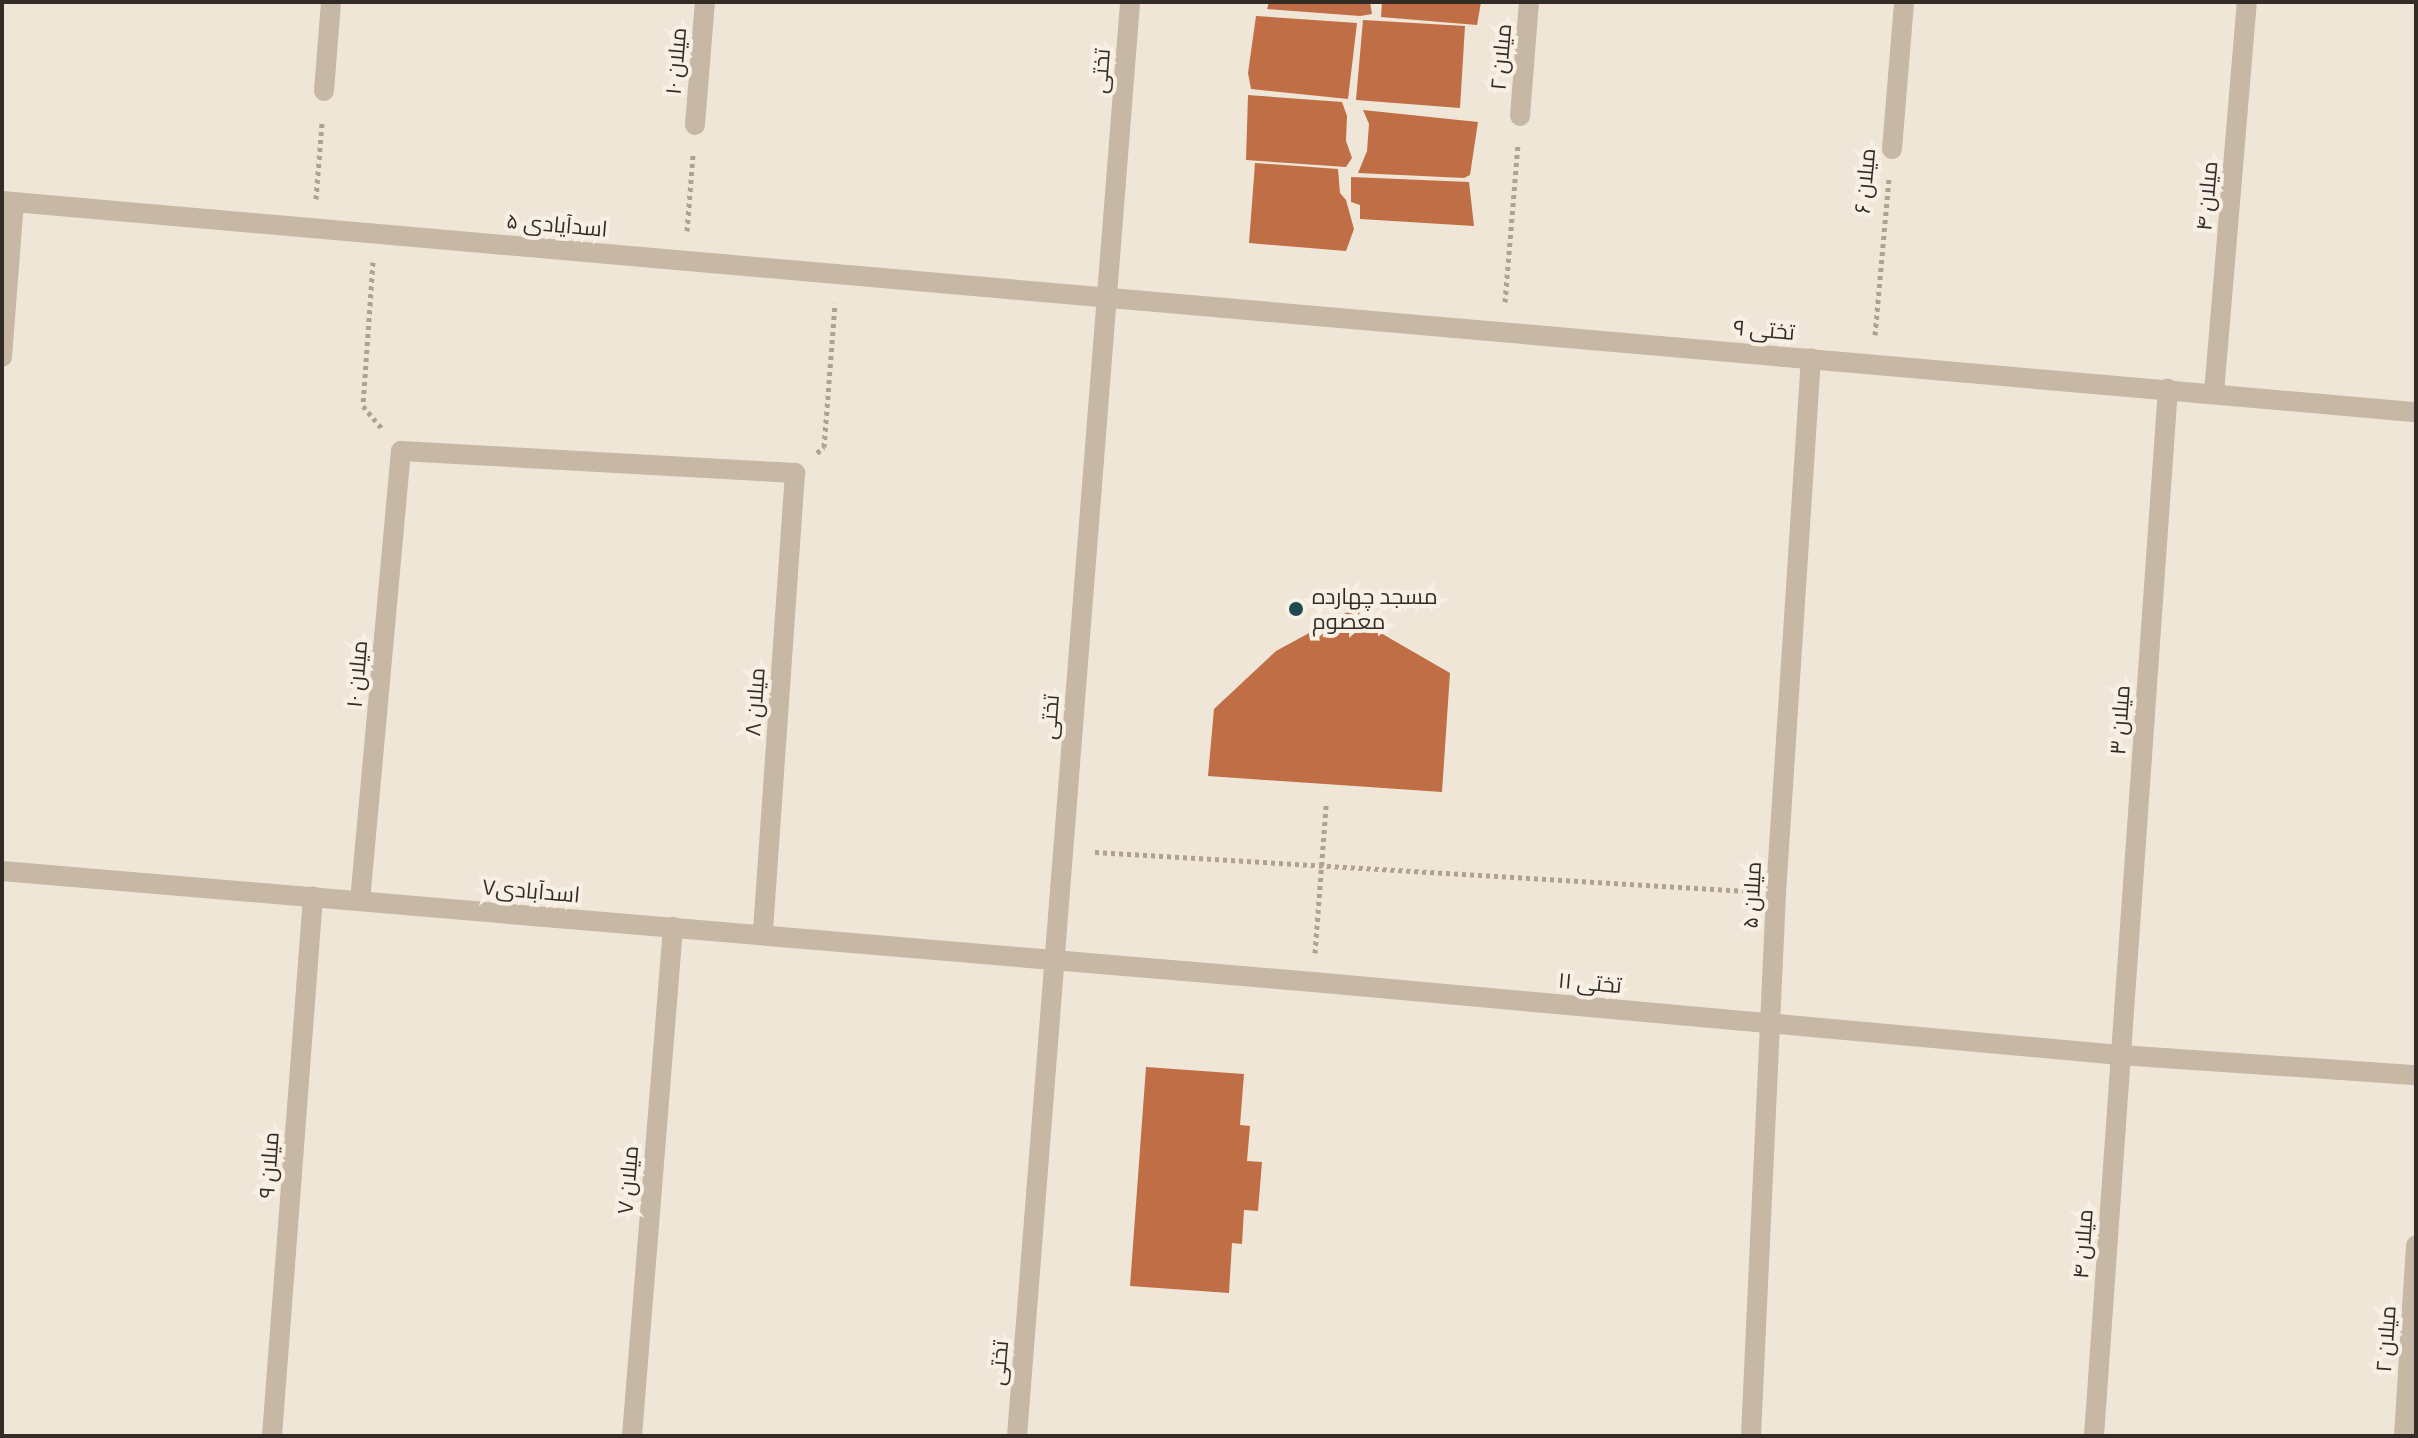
<!DOCTYPE html>
<html>
<head>
<meta charset="utf-8">
<style>
  body { margin:0 }
  #map { position:relative; width:2418px; height:1438px; overflow:hidden; background:#efe6d8; font-family:"Roboto Condensed",Cairo,sans-serif }
  div>[style] { position:absolute }
  .building>* { inset:0; background:#c06e45 }
  .path>* { height:5px; margin-top:-2.5px; transform-origin:0; background:repeating-linear-gradient(90deg,#b2a18f 0 4px,transparent 0 8px) }
  .minor>* { height:20px; margin:-10px; padding:0 10px; transform-origin:10px; border-radius:10px; background:#c7b7a5 }
  .dots>* { width:22px; height:22px; translate:-50% -50%; box-sizing:border-box; border:4px solid #f8f0e4; border-radius:50% }
  span { translate:-50% -50%; white-space:nowrap; text-align:center; line-height:1.15; -webkit-text-stroke:8px #f8f0e4; paint-order:stroke }
  .street-label { font-size:22px; color:#332b26 }
  .poi-label { font-size:22px; color:#332b26 }
  .left { translate:0 -50%; text-align:left }
  .frame { position:absolute; inset:0; border:4px solid #332b26; pointer-events:none }
</style>
</head>
<body>
<div id="map">
  <div class="building">
    <div style="clip-path:polygon(1269px 2px,1370px 2px,1372px 14px,1360px 16px,1267px 9px)"></div>
    <div style="clip-path:polygon(1382px 2px,1481px 2px,1477px 25px,1381px 17px)"></div>
    <div style="clip-path:polygon(1256px 16px,1357px 23px,1348px 99px,1251px 89px,1248px 73px)"></div>
    <div style="clip-path:polygon(1363px 20px,1465px 26px,1460px 108px,1356px 100px)"></div>
    <div style="clip-path:polygon(1248px 95px,1342px 102px,1347px 116px,1346px 141px,1352px 158px,1346px 167px,1246px 160px)"></div>
    <div style="clip-path:polygon(1363px 110px,1478px 122px,1470px 175px,1464px 178px,1358px 173px,1367px 151px,1369px 124px)"></div>
    <div style="clip-path:polygon(1255px 163px,1338px 169px,1340px 193px,1346px 200px,1354px 229px,1346px 251px,1249px 243px)"></div>
    <div style="clip-path:polygon(1351px 177px,1469px 182px,1474px 226px,1360px 219px,1360px 205px,1351px 202px)"></div>
    <div style="clip-path:polygon(1359px 606px,1379px 632px,1450px 673px,1442px 792px,1208px 776px,1214px 709px,1276px 651px)"></div>
    <div style="clip-path:polygon(1146px 1067px,1244px 1074px,1240px 1125px,1250px 1126px,1247px 1161px,1262px 1162px,1258px 1211px,1244px 1210px,1242px 1244px,1232px 1243px,1229px 1293px,1130px 1286px)"></div>
  </div>
  <div class="path">
    <div style="left:316px;top:199px;width:77px;rotate:-85.5deg"></div>
    <div style="left:687px;top:231px;width:77px;rotate:-85.5deg"></div>
    <div style="left:373px;top:262px;width:144px;rotate:94deg"></div>
    <div style="left:363px;top:406px;width:30px;rotate:50deg"></div>
    <div style="left:1505px;top:302px;width:158px;rotate:-85.3deg"></div>
    <div style="left:1875px;top:335px;width:159px;rotate:-84.9deg"></div>
    <div style="left:817px;top:453px;width:9px;rotate:-41deg"></div>
    <div style="left:824px;top:447px;width:144px;rotate:-85.6deg"></div>
    <div style="left:1095px;top:852px;width:653px;rotate:3.42deg"></div>
    <div style="left:1315px;top:953px;width:148px;rotate:-85.7deg"></div>
  </div>
  <div class="minor">
    <div style="left:324px;top:91px;width:89px;rotate:-85.5deg"></div>
    <div style="left:1520px;top:116px;width:114px;rotate:-85.5deg"></div>
    <div style="left:695px;top:125px;width:123px;rotate:-85.4deg"></div>
    <div style="left:1892px;top:149px;width:147px;rotate:-85.3deg"></div>
    <div style="left:2px;top:201px;width:2423px;rotate:5deg"></div>
    <div style="left:2px;top:357px;width:155px;rotate:-85.6deg"></div>
    <div style="left:2214px;top:393px;width:392px;rotate:-85.2deg"></div>
    <div style="left:2px;top:871px;width:1316px;rotate:4.84deg"></div>
    <div style="left:1313px;top:982px;width:810px;rotate:5.17deg"></div>
    <div style="left:2120px;top:1055px;width:297px;rotate:3.9deg"></div>
    <div style="left:360px;top:901px;width:452px;rotate:-84.8deg"></div>
    <div style="left:401px;top:451px;width:395px;rotate:3.2deg"></div>
    <div style="left:795px;top:473px;width:463px;rotate:94deg"></div>
    <div style="left:272px;top:1436px;width:541px;rotate:-85.65deg"></div>
    <div style="left:632px;top:1436px;width:511px;rotate:-85.39deg"></div>
    <div style="left:1017px;top:1436px;width:1438px;rotate:-85.49deg"></div>
    <div style="left:1751px;top:1436px;width:544px;rotate:-87.36deg"></div>
    <div style="left:1776px;top:893px;width:536px;rotate:-86.26deg"></div>
    <div style="left:2094px;top:1436px;width:1050px;rotate:-85.96deg"></div>
    <div style="left:2404px;top:1436px;width:191px;rotate:-86.4deg"></div>
  </div>
  <div class="dots">
    <div style="left:1296px;top:609px;background:#1e4a52"></div>
  </div>
  <div class="street-label">
    <span style="left:1501px;top:57px;rotate:-85deg">میلان ۲</span>
    <span style="left:676px;top:61px;rotate:-85deg">میلان ۱۰</span>
    <span style="left:1101px;top:71px;rotate:-86deg">تختی</span>
    <span style="left:1865px;top:181px;rotate:-85deg">میلان ۶</span>
    <span style="left:2207px;top:196px;rotate:-85deg">میلان ۴</span>
    <span style="left:557px;top:225px;rotate:5deg">اسدآیادی ۵</span>
    <span style="left:1764px;top:330px;rotate:5deg">تختی ۹</span>
    <span style="left:357px;top:674px;rotate:-85deg">میلان ۱۰</span>
    <span style="left:755px;top:702px;rotate:-86deg">میلان ۸</span>
    <span style="left:1050px;top:717px;rotate:-86deg">تختی</span>
    <span style="left:2120px;top:720px;rotate:-86deg">میلان ۳</span>
    <span style="left:531px;top:891px;rotate:5deg">اسدآبادی۷</span>
    <span style="left:1752px;top:895px;rotate:-87deg">میلان ۵</span>
    <span style="left:1590px;top:983px;rotate:5deg">تختی ۱۱</span>
    <span style="left:269px;top:1165px;rotate:-86deg">میلان ۹</span>
    <span style="left:628px;top:1180px;rotate:-85deg">میلان ۷</span>
    <span style="left:2083px;top:1244px;rotate:-86deg">میلان ۴</span>
    <span style="left:2386px;top:1339px;rotate:-86deg">میلان ۲</span>
    <span style="left:999px;top:1363px;rotate:-85deg">تختی</span>
  </div>
  <div class="poi-label">
    <span class="left" style="left:1312px;top:609px">مسجد چهارده<br>معصوم</span>
  </div>
  <div class="frame"></div>
</div>
</body>
</html>
